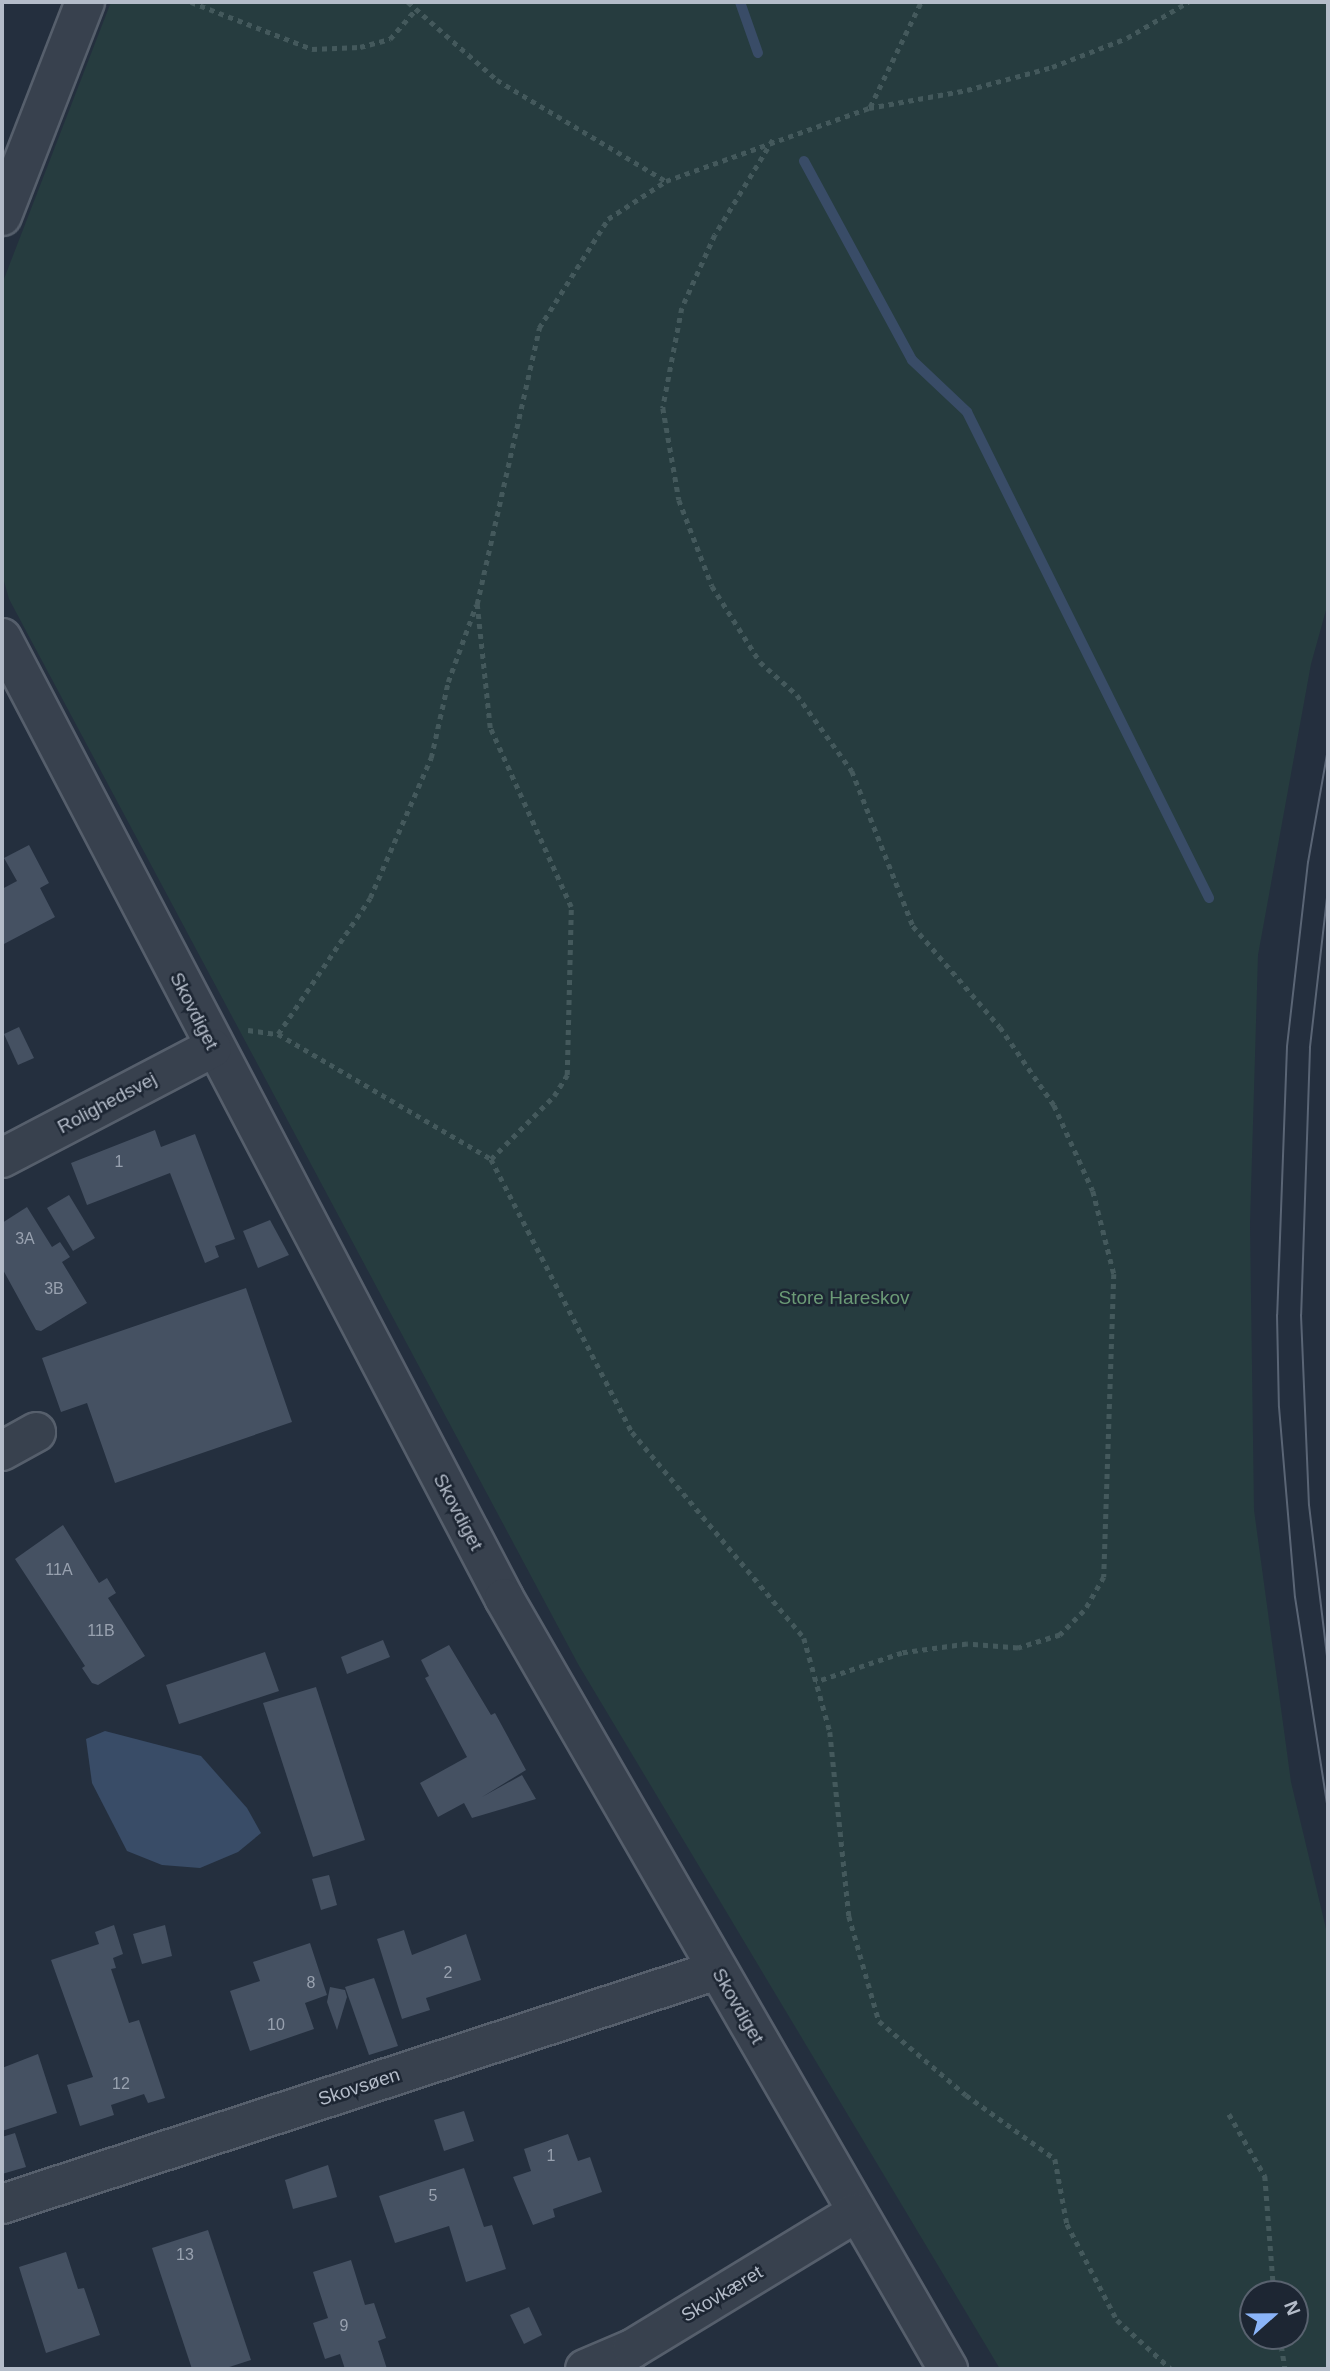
<!DOCTYPE html>
<html>
<head>
<meta charset="utf-8">
<style>
  body { margin:0 }
  #map { position:relative; width:1330px; height:2371px; overflow:hidden; background:#242f3e; font-family:Helvetica,sans-serif }
  div>[style] { position:absolute }
  .green>* { inset:0; background:#263c3f }
  .water>* { inset:0; background:#394c67 }
  .stream>* { height:10px; margin:-5px; padding:0 5px; transform-origin:5px; border-radius:5px; background:#394c67 }
  .building>* { inset:0; background:#455162 }
  .path>* { height:4.5px; margin-top:-2.25px; transform-origin:0; background:repeating-linear-gradient(90deg,#44595c 0 5px,transparent 0 10px) }
  .roads { filter:drop-shadow(2px 0 #565f6c) drop-shadow(-2px 0 #565f6c) drop-shadow(0 2px #565f6c) drop-shadow(0 -2px #565f6c) }
  .minor>* { height:38px; margin:-19px; padding:0 19px; transform-origin:19px; border-radius:19px; background:#38414e }
  .tram>* { height:2px; margin:-1px; padding:0 1px; transform-origin:1px; border-radius:1px; background:#5a6575 }
  span { translate:-50% -50%; white-space:nowrap; text-align:center; line-height:1.15; -webkit-text-stroke:5px #1d2633; paint-order:stroke }
  .number-label { font-size:16px; color:#98a1af }
  .number-label span { -webkit-text-stroke-width:0 }
  .street-label { font-size:19px; color:#b4bcc9 }
  .park-label { font-size:19px; color:#6b9a76 }
  .frame { position:absolute; inset:0; border:4px solid #b4bcc9; pointer-events:none }
  .north { position:absolute; left:1239px; top:2280px; width:70px; height:70px; box-sizing:border-box; background:#1d2633; border:2px solid #59626f; border-radius:50%; rotate:69deg; font-size:19px; font-weight:700; line-height:28px; text-align:center; color:#b4bcc9 }
  .north::after { content:''; display:block; margin:auto; width:24px; height:32px; background:#8ab4f8; clip-path:polygon(50% 0,100% 100%,50% 72%,0 100%) }
</style>
</head>
<body>
<div id="map">
  <div class="green">
    <div style="clip-path:polygon(evenodd,111px 2px,1328px 2px,1328px 603px,1311px 664px,1258px 955px,1250px 1224px,1254px 1510px,1291px 1782px,1328px 1937px,1328px 2369px,1000px 2369px,578px 1664px,9px 599px,2px 574px,2px 284px,111px 2px,1253px 2294px,1295px 2294px,1295px 2336px,1253px 2336px,1253px 2294px)"></div>
  </div>
  <div class="water">
    <div style="clip-path:polygon(105px 1731px,201px 1756px,247px 1808px,261px 1833px,238px 1852px,200px 1868px,162px 1865px,127px 1851px,92px 1783px,86px 1739px)"></div>
  </div>
  <div class="stream">
    <div style="left:740px;top:2px;width:54px;rotate:70.6deg"></div>
    <div style="left:804px;top:161px;width:226px;rotate:61.5deg"></div>
    <div style="left:912px;top:360px;width:76px;rotate:43.4deg"></div>
    <div style="left:967px;top:412px;width:543px;rotate:63.53deg"></div>
  </div>
  <div class="building">
    <div style="clip-path:polygon(29px 845px,49px 883px,40px 888px,55px 917px,2px 945px,2px 889px,17px 881px,4px 858px)"></div>
    <div style="clip-path:polygon(19px 1027px,34px 1058px,18px 1065px,4px 1034px)"></div>
    <div style="clip-path:polygon(155px 1130px,161px 1147px,195px 1134px,235px 1239px,215px 1246px,219px 1257px,205px 1263px,170px 1173px,87px 1205px,71px 1163px)"></div>
    <div style="clip-path:polygon(69px 1195px,95px 1238px,73px 1251px,47px 1208px)"></div>
    <div style="clip-path:polygon(27px 1207px,52px 1247px,60px 1242px,70px 1257px,62px 1262px,87px 1303px,41px 1331px,36px 1330px,2px 1268px,2px 1223px)"></div>
    <div style="clip-path:polygon(270px 1220px,289px 1255px,258px 1268px,243px 1231px)"></div>
    <div style="clip-path:polygon(246px 1288px,292px 1422px,115px 1483px,87px 1403px,61px 1412px,42px 1358px)"></div>
    <div style="clip-path:polygon(63px 1525px,99px 1583px,107px 1578px,116px 1593px,108px 1598px,145px 1656px,98px 1685px,92px 1683px,82px 1668px,85px 1666px,15px 1559px)"></div>
    <div style="clip-path:polygon(383px 1640px,390px 1657px,347px 1674px,341px 1657px)"></div>
    <div style="clip-path:polygon(449px 1645px,491px 1715px,495px 1713px,526px 1770px,482px 1797px,522px 1775px,536px 1799px,472px 1818px,464px 1803px,438px 1817px,420px 1783px,467px 1757px,425px 1678px,429px 1676px,421px 1660px)"></div>
    <div style="clip-path:polygon(265px 1652px,279px 1691px,179px 1724px,166px 1685px)"></div>
    <div style="clip-path:polygon(316px 1687px,365px 1840px,313px 1857px,263px 1703px)"></div>
    <div style="clip-path:polygon(329px 1875px,337px 1905px,321px 1910px,312px 1879px)"></div>
    <div style="clip-path:polygon(114px 1925px,123px 1954px,113px 1958px,116px 1968px,111px 1969px,129px 2023px,139px 2020px,165px 2098px,148px 2103px,144px 2094px,111px 2105px,114px 2115px,80px 2126px,67px 2085px,93px 2077px,51px 1960px,99px 1944px,95px 1932px)"></div>
    <div style="clip-path:polygon(165px 1925px,172px 1956px,142px 1964px,133px 1934px)"></div>
    <div style="clip-path:polygon(404px 1930px,412px 1955px,466px 1934px,481px 1980px,426px 1998px,430px 2010px,402px 2019px,377px 1939px)"></div>
    <div style="clip-path:polygon(310px 1943px,327px 1995px,305px 2003px,314px 2029px,250px 2051px,230px 1991px,260px 1981px,253px 1962px)"></div>
    <div style="clip-path:polygon(374px 1978px,398px 2046px,369px 2055px,345px 1987px)"></div>
    <div style="clip-path:polygon(330px 1987px,345px 1990px,347px 1997px,337px 2030px,327px 2002px)"></div>
    <div style="clip-path:polygon(38px 2054px,57px 2113px,2px 2131px,2px 2068px)"></div>
    <div style="clip-path:polygon(464px 2111px,474px 2141px,444px 2151px,434px 2120px)"></div>
    <div style="clip-path:polygon(15px 2133px,26px 2167px,2px 2174px,2px 2137px)"></div>
    <div style="clip-path:polygon(568px 2134px,578px 2161px,590px 2157px,602px 2192px,553px 2209px,555px 2217px,533px 2225px,513px 2177px,531px 2171px,524px 2149px)"></div>
    <div style="clip-path:polygon(328px 2165px,337px 2197px,293px 2209px,285px 2180px)"></div>
    <div style="clip-path:polygon(464px 2168px,484px 2227px,492px 2225px,506px 2269px,466px 2282px,449px 2226px,395px 2243px,379px 2196px)"></div>
    <div style="clip-path:polygon(208px 2230px,251px 2360px,223px 2369px,192px 2369px,152px 2248px)"></div>
    <div style="clip-path:polygon(66px 2252px,78px 2289px,84px 2288px,100px 2335px,46px 2353px,19px 2267px)"></div>
    <div style="clip-path:polygon(351px 2260px,365px 2305px,374px 2303px,386px 2338px,378px 2341px,387px 2369px,345px 2369px,340px 2354px,325px 2359px,313px 2323px,328px 2318px,313px 2272px)"></div>
    <div style="clip-path:polygon(529px 2307px,542px 2335px,524px 2344px,510px 2315px)"></div>
  </div>
  <div class="path">
    <div style="left:191px;top:2px;width:130px;rotate:21.2deg"></div>
    <div style="left:312px;top:49px;width:48px;rotate:-2.4deg"></div>
    <div style="left:360px;top:47px;width:31px;rotate:-15deg"></div>
    <div style="left:390px;top:39px;width:38px;rotate:-49deg"></div>
    <div style="left:408px;top:2px;width:118px;rotate:41.2deg"></div>
    <div style="left:497px;top:80px;width:197px;rotate:30.9deg"></div>
    <div style="left:666px;top:181px;width:216px;rotate:-19.8deg"></div>
    <div style="left:869px;top:108px;width:100px;rotate:-10.4deg"></div>
    <div style="left:967px;top:90px;width:88px;rotate:-15.1deg"></div>
    <div style="left:1052px;top:67px;width:80px;rotate:-21.1deg"></div>
    <div style="left:1127px;top:38px;width:71px;rotate:-30.5deg"></div>
    <div style="left:870px;top:107px;width:117px;rotate:-64.1deg"></div>
    <div style="left:773px;top:140px;width:111px;rotate:121.4deg"></div>
    <div style="left:715px;top:235px;width:80px;rotate:114.3deg"></div>
    <div style="left:682px;top:308px;width:102px;rotate:100.8deg"></div>
    <div style="left:663px;top:408px;width:93px;rotate:80.1deg"></div>
    <div style="left:679px;top:500px;width:92px;rotate:69deg"></div>
    <div style="left:712px;top:586px;width:90px;rotate:57.7deg"></div>
    <div style="left:760px;top:662px;width:50px;rotate:41.7deg"></div>
    <div style="left:797px;top:695px;width:94px;rotate:54.1deg"></div>
    <div style="left:852px;top:771px;width:167px;rotate:68.5deg"></div>
    <div style="left:913px;top:926px;width:133px;rotate:49.3deg"></div>
    <div style="left:1000px;top:1027px;width:95px;rotate:55.3deg"></div>
    <div style="left:1054px;top:1105px;width:94px;rotate:65.6deg"></div>
    <div style="left:1093px;top:1191px;width:86px;rotate:75.8deg"></div>
    <div style="left:1114px;top:1274px;width:303px;rotate:91.9deg"></div>
    <div style="left:1104px;top:1577px;width:39px;rotate:120deg"></div>
    <div style="left:1084px;top:1611px;width:34px;rotate:135deg"></div>
    <div style="left:1060px;top:1635px;width:44px;rotate:162.8deg"></div>
    <div style="left:1018px;top:1648px;width:51px;rotate:-175.5deg"></div>
    <div style="left:967px;top:1644px;width:66px;rotate:172.1deg"></div>
    <div style="left:902px;top:1653px;width:91px;rotate:161.4deg"></div>
    <div style="left:248px;top:1030px;width:30px;rotate:8deg"></div>
    <div style="left:278px;top:1034px;width:247px;rotate:30.4deg"></div>
    <div style="left:491px;top:1159px;width:307px;rotate:62.7deg"></div>
    <div style="left:632px;top:1432px;width:268px;rotate:50.1deg"></div>
    <div style="left:804px;top:1638px;width:98px;rotate:74.5deg"></div>
    <div style="left:830px;top:1732px;width:185px;rotate:84.1deg"></div>
    <div style="left:849px;top:1916px;width:109px;rotate:74.1deg"></div>
    <div style="left:879px;top:2021px;width:114px;rotate:40.4deg"></div>
    <div style="left:966px;top:2095px;width:110px;rotate:35.7deg"></div>
    <div style="left:1055px;top:2159px;width:66px;rotate:79.5deg"></div>
    <div style="left:1067px;top:2224px;width:108px;rotate:62.5deg"></div>
    <div style="left:1117px;top:2320px;width:73px;rotate:42.2deg"></div>
    <div style="left:278px;top:1034px;width:164px;rotate:-55.9deg"></div>
    <div style="left:370px;top:898px;width:153px;rotate:-66.5deg"></div>
    <div style="left:431px;top:758px;width:78px;rotate:-77.4deg"></div>
    <div style="left:448px;top:682px;width:82px;rotate:-70deg"></div>
    <div style="left:491px;top:1159px;width:89px;rotate:-45deg"></div>
    <div style="left:554px;top:1096px;width:25px;rotate:-58deg"></div>
    <div style="left:567px;top:1075px;width:168px;rotate:-88.6deg"></div>
    <div style="left:571px;top:907px;width:196px;rotate:-114.3deg"></div>
    <div style="left:490px;top:728px;width:125px;rotate:-96deg"></div>
    <div style="left:477px;top:604px;width:283px;rotate:-77.3deg"></div>
    <div style="left:539px;top:328px;width:129px;rotate:-57.7deg"></div>
    <div style="left:608px;top:219px;width:69px;rotate:-33.2deg"></div>
    <div style="left:1229px;top:2114px;width:72px;rotate:59.9deg"></div>
    <div style="left:1265px;top:2176px;width:118px;rotate:85.6deg"></div>
    <div style="left:1280px;top:2336px;width:33px;rotate:81deg"></div>
  </div>
  <div class="roads">
    <div class="minor">
      <div style="left:2px;top:216px;width:230px;rotate:-68.8deg"></div>
      <div style="left:2px;top:638px;width:1083px;rotate:62.39deg"></div>
      <div style="left:504px;top:1598px;width:890px;rotate:60.06deg"></div>
      <div style="left:2px;top:1158px;width:237px;rotate:-27.6deg"></div>
      <div style="left:2px;top:1451px;width:39px;rotate:-29deg"></div>
      <div style="left:2px;top:2204px;width:752px;rotate:-18.12deg"></div>
      <div style="left:585px;top:2369px;width:51px;rotate:-23.1deg"></div>
      <div style="left:632px;top:2349px;width:262px;rotate:-31.3deg"></div>
    </div>
  </div>
  <div class="tram">
    <div style="left:1328px;top:749px;width:115px;rotate:100deg"></div>
    <div style="left:1308px;top:862px;width:186px;rotate:96.5deg"></div>
    <div style="left:1287px;top:1047px;width:268px;rotate:92.1deg"></div>
    <div style="left:1277px;top:1315px;width:92px;rotate:88.8deg"></div>
    <div style="left:1279px;top:1407px;width:191px;rotate:85.2deg"></div>
    <div style="left:1295px;top:1597px;width:215px;rotate:81.2deg"></div>
    <div style="left:1328px;top:889px;width:160px;rotate:96.5deg"></div>
    <div style="left:1310px;top:1048px;width:267px;rotate:91.9deg"></div>
    <div style="left:1301px;top:1315px;width:190px;rotate:87.6deg"></div>
    <div style="left:1309px;top:1505px;width:161px;rotate:83.2deg"></div>
  </div>
  <div class="number-label">
    <span style="left:119px;top:1162px">1</span>
    <span style="left:25px;top:1239px">3A</span>
    <span style="left:54px;top:1289px">3B</span>
    <span style="left:59px;top:1570px">11A</span>
    <span style="left:101px;top:1631px">11B</span>
    <span style="left:448px;top:1973px">2</span>
    <span style="left:311px;top:1983px">8</span>
    <span style="left:276px;top:2025px">10</span>
    <span style="left:121px;top:2084px">12</span>
    <span style="left:551px;top:2156px">1</span>
    <span style="left:433px;top:2196px">5</span>
    <span style="left:185px;top:2255px">13</span>
    <span style="left:344px;top:2326px">9</span>
  </div>
  <div class="street-label">
    <span style="left:194px;top:1011px;rotate:63deg">Skovdiget</span>
    <span style="left:107px;top:1103px;rotate:-28deg">Rolighedsvej</span>
    <span style="left:458px;top:1512px;rotate:62deg">Skovdiget</span>
    <span style="left:738px;top:2006px;rotate:60deg">Skovdiget</span>
    <span style="left:359px;top:2087px;rotate:-18deg">Skovsøen</span>
    <span style="left:722px;top:2294px;rotate:-31deg">Skovkæret</span>
  </div>
  <div class="park-label">
    <span style="left:844px;top:1298px">Store Hareskov</span>
  </div>
  <div class="frame"></div>
  <div class="north">N</div>
</div>
</body>
</html>
